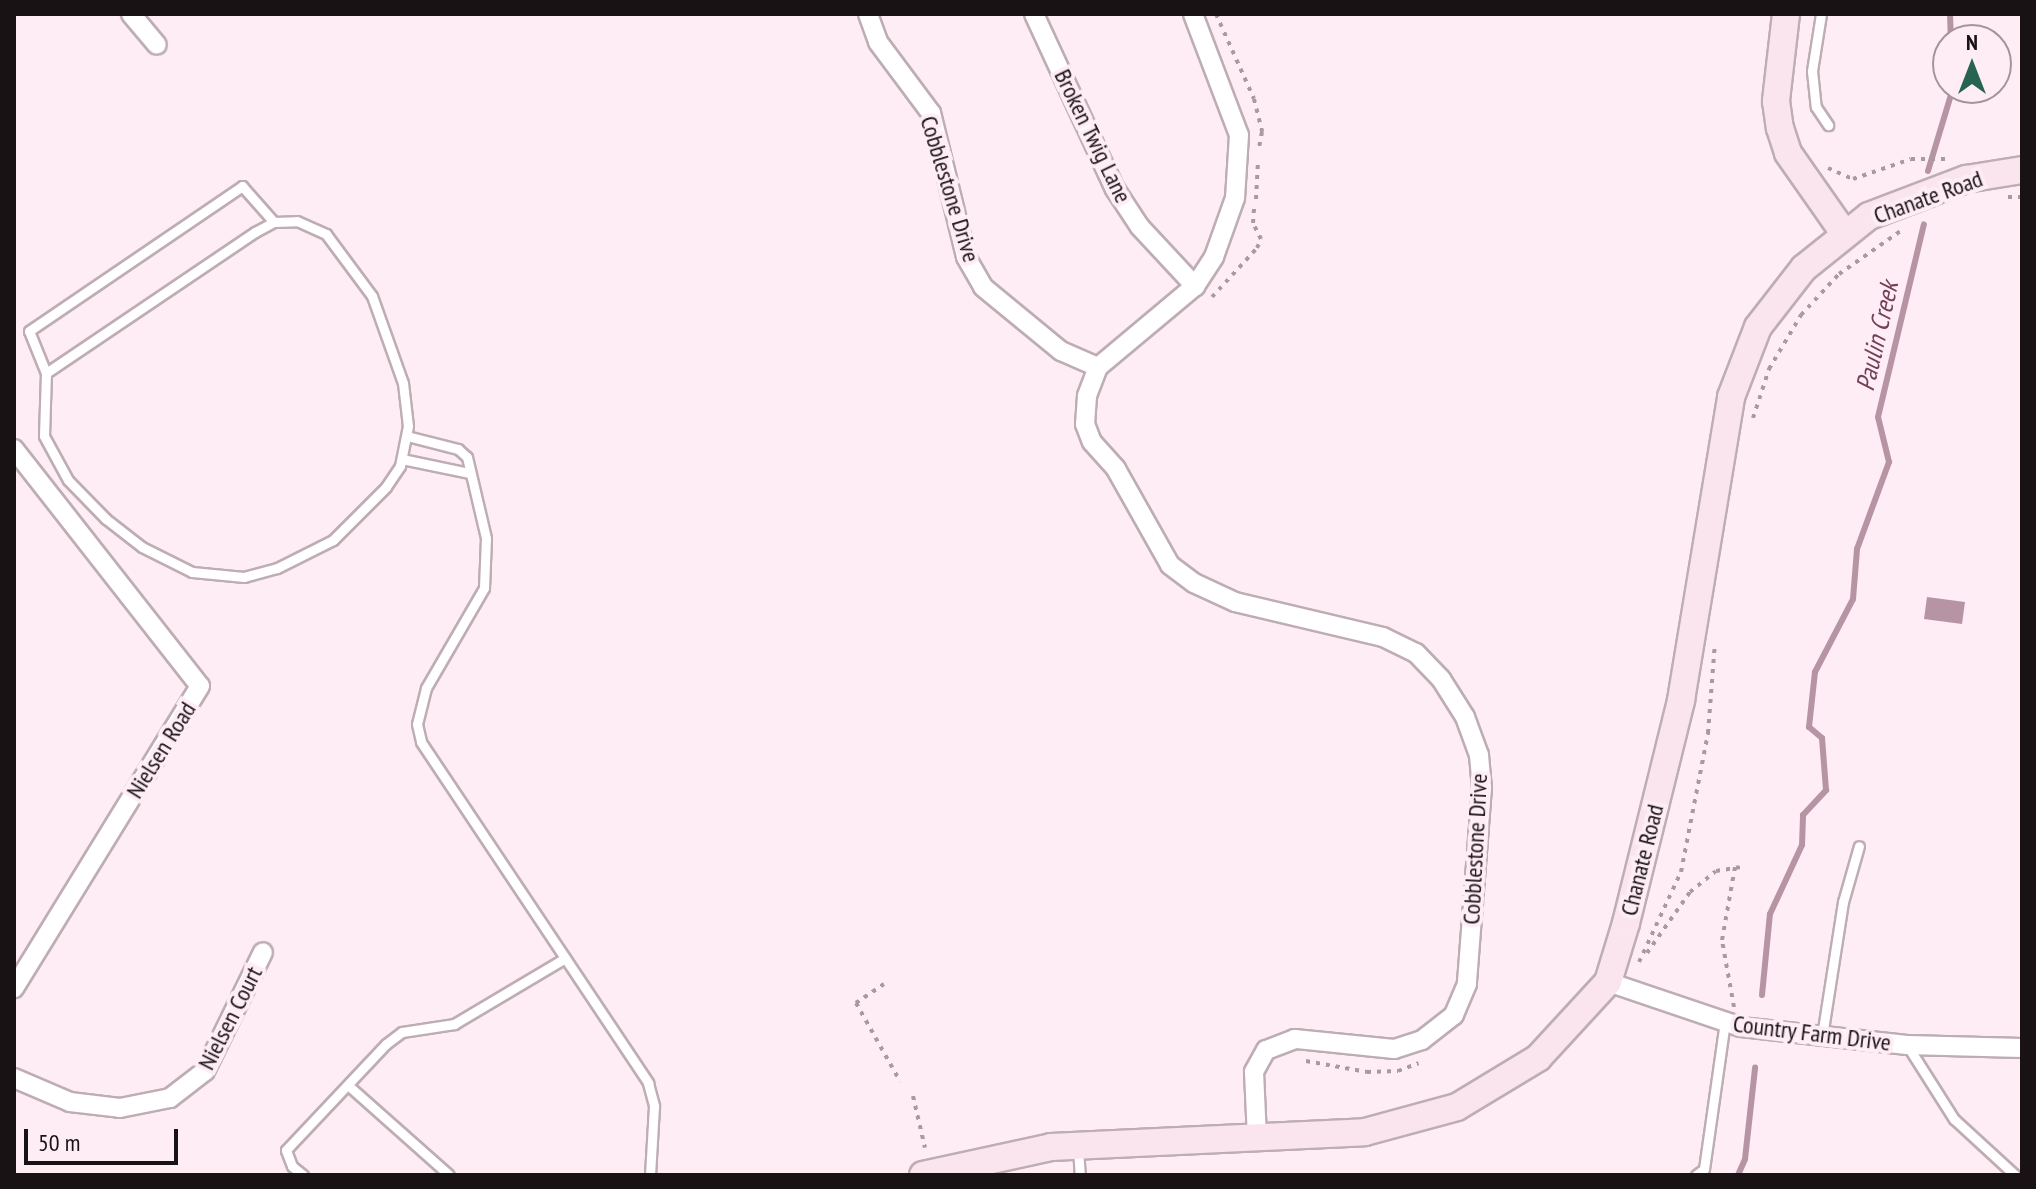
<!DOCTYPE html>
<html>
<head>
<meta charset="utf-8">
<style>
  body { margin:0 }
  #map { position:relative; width:2036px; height:1189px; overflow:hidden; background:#feedf4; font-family:"PT Sans Narrow",sans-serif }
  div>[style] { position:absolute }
  .water>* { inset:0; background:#b794a4 }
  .stream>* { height:6px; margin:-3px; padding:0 3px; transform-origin:3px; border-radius:3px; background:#b794a4 }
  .path>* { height:4px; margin-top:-2px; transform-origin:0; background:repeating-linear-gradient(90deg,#a89ba0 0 4px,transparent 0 10px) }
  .roads { filter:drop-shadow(2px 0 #beadb4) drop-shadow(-2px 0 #beadb4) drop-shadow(0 2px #beadb4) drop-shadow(0 -2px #beadb4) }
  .lane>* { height:9px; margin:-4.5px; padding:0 4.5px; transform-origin:4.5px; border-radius:4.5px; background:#fff }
  .street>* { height:18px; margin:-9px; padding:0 9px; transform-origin:9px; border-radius:9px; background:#fff }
  .secondary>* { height:26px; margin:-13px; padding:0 13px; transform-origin:13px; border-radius:13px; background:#fae5ef }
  span { translate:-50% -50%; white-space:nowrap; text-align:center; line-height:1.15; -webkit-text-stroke:8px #feedf4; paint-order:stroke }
  .street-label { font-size:24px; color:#181215 }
  .water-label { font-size:26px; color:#724059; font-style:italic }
  .frame { position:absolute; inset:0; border:16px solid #181215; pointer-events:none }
  .north { position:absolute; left:1932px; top:24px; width:80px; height:80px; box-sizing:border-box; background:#feedf4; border:2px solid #a2959b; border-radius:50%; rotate:0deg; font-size:22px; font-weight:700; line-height:32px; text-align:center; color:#181215 }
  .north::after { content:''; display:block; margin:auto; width:28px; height:36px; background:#266451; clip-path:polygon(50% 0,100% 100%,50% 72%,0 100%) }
  .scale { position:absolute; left:24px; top:1129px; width:154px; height:36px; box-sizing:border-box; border:4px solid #181215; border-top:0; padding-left:10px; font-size:24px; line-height:28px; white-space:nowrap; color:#181215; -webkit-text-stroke:6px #feedf4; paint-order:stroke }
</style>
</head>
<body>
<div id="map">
  <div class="water">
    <div style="clip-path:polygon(1927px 597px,1965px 602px,1962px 624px,1924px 619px)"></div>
  </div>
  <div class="stream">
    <div style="left:1950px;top:14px;width:26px;rotate:88deg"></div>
    <div style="left:1928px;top:171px;width:87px;rotate:-73.2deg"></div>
    <div style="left:1762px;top:995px;width:81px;rotate:-84.4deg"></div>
    <div style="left:1770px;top:914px;width:76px;rotate:-65.1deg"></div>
    <div style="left:1802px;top:845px;width:30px;rotate:-88deg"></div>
    <div style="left:1803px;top:815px;width:34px;rotate:-47deg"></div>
    <div style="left:1826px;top:790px;width:52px;rotate:-94.4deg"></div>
    <div style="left:1822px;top:738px;width:17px;rotate:-140deg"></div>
    <div style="left:1809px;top:727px;width:55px;rotate:-83.8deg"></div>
    <div style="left:1815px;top:672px;width:82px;rotate:-62.5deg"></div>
    <div style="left:1853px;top:599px;width:50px;rotate:-85.4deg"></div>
    <div style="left:1857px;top:549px;width:93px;rotate:-69.8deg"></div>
    <div style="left:1889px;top:462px;width:46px;rotate:-103.7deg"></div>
    <div style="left:1878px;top:417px;width:198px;rotate:-76.6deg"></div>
    <div style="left:1738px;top:1175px;width:17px;rotate:-66deg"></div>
    <div style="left:1745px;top:1159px;width:92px;rotate:-83.7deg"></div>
  </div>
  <div class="path">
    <div style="left:1216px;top:14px;width:93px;rotate:65.9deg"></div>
    <div style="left:1254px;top:99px;width:34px;rotate:76deg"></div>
    <div style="left:1262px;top:132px;width:16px;rotate:101deg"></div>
    <div style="left:1828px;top:168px;width:27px;rotate:24deg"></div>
    <div style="left:1853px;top:179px;width:61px;rotate:-19deg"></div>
    <div style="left:1911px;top:159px;width:38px"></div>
    <div style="left:2008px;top:197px;width:14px"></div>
    <div style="left:1256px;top:199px;width:39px;rotate:-87deg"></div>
    <div style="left:1212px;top:297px;width:67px;rotate:-47.4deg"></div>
    <div style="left:1257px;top:248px;width:10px;rotate:-66deg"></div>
    <div style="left:1261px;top:239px;width:18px;rotate:-117deg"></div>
    <div style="left:1253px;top:223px;width:15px;rotate:-86deg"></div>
    <div style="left:1753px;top:418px;width:52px;rotate:-71.9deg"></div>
    <div style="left:1769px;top:369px;width:63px;rotate:-59.3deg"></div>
    <div style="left:1801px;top:315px;width:56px;rotate:-47.2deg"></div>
    <div style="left:1839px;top:274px;width:77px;rotate:-34.9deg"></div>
    <div style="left:1647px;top:953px;width:75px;rotate:-54.8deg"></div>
    <div style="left:1690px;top:892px;width:33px;rotate:-39deg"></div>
    <div style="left:1716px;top:871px;width:25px;rotate:-9deg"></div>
    <div style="left:1639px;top:962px;width:99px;rotate:-65deg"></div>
    <div style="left:1681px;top:872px;width:142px;rotate:-79deg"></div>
    <div style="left:1708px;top:733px;width:90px;rotate:-85.6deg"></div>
    <div style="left:884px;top:984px;width:34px;rotate:146deg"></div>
    <div style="left:856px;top:1003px;width:90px;rotate:60.6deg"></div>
    <div style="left:1734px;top:1007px;width:68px;rotate:-100.2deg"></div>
    <div style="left:1722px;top:940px;width:74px;rotate:-79.9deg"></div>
    <div style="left:1306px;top:1061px;width:62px;rotate:10.2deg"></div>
    <div style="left:1367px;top:1072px;width:31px;rotate:-2deg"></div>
    <div style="left:1398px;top:1071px;width:22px;rotate:-21deg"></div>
    <div style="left:913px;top:1096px;width:53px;rotate:77deg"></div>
  </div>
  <div class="roads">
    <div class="lane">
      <div style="left:1821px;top:14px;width:58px;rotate:99deg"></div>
      <div style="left:1812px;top:71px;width:36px;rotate:84deg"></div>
      <div style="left:1816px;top:107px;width:22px;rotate:56deg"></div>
      <div style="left:46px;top:373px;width:252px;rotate:-34deg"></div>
      <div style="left:255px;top:232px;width:21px;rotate:-28deg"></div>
      <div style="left:274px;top:222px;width:23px;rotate:-2deg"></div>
      <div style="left:297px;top:221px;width:32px;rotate:24deg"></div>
      <div style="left:326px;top:234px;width:77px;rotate:53.4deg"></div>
      <div style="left:372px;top:296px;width:92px;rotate:70.4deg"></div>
      <div style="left:403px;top:383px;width:43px;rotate:83.4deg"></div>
      <div style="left:408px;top:426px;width:41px;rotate:101.3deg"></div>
      <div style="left:400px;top:466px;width:25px;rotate:124deg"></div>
      <div style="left:386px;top:487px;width:75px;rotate:135deg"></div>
      <div style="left:333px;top:540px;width:63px;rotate:153.4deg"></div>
      <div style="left:277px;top:568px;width:34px;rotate:165deg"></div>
      <div style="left:244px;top:577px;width:52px;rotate:-174.5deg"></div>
      <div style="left:192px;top:572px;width:56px;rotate:-153.4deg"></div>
      <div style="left:142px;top:547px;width:46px;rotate:-142.1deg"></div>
      <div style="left:106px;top:519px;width:54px;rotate:-134.3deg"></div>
      <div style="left:68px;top:480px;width:50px;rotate:-118.6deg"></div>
      <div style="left:44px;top:436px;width:63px;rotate:-88.2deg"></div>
      <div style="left:46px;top:373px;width:45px;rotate:-112deg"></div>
      <div style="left:29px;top:331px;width:258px;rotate:-34.2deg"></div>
      <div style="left:242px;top:186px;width:48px;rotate:48.4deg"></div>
      <div style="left:407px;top:436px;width:53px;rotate:14.3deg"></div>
      <div style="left:458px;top:449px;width:12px;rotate:42deg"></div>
      <div style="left:467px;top:457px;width:83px;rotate:76.8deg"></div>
      <div style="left:486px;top:538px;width:50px;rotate:92.3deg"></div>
      <div style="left:484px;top:588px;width:116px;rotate:120.1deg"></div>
      <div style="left:426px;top:688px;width:37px;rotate:104deg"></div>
      <div style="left:417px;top:724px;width:18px;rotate:77deg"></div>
      <div style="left:421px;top:742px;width:410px;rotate:56.3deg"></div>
      <div style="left:648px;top:1083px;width:24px;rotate:75deg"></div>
      <div style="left:654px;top:1106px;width:69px;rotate:93.3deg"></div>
      <div style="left:402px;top:459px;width:68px;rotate:11.8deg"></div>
      <div style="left:1822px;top:1036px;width:136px;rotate:-81.1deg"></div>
      <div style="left:1843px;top:902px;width:58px;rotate:-74.1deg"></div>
      <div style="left:1907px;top:1045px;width:88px;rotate:57.6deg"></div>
      <div style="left:1954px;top:1119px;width:83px;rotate:42.6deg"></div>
      <div style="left:350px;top:1087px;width:132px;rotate:41.6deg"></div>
      <div style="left:1078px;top:1149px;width:26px;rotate:86deg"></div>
      <div style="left:303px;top:1175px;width:14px;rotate:-141deg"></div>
      <div style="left:292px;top:1166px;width:17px;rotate:-111deg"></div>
      <div style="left:286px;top:1150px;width:146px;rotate:-46.7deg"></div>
      <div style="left:386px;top:1044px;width:20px;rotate:-37deg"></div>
      <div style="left:402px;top:1032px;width:53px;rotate:-8.7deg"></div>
      <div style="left:454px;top:1024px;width:129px;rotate:-30.7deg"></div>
      <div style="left:1696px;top:1175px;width:10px;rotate:-37deg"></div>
      <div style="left:1704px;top:1169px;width:148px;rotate:-81.9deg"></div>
    </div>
    <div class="street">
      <div style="left:131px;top:14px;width:40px;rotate:50deg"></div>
      <div style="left:868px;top:14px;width:30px;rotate:70deg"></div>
      <div style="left:878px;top:42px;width:89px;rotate:53.3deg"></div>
      <div style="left:931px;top:113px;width:148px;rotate:76.3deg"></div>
      <div style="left:966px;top:257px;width:34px;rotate:60deg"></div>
      <div style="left:983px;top:287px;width:101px;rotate:39.4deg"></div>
      <div style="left:1061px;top:351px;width:40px;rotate:23.4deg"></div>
      <div style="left:1034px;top:14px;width:193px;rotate:65.2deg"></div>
      <div style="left:1115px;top:189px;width:45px;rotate:56.7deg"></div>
      <div style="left:1140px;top:227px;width:81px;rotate:47deg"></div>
      <div style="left:1193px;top:14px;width:129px;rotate:69.2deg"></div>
      <div style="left:1239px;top:135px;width:63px;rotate:93.6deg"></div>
      <div style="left:1235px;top:198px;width:63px;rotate:109.6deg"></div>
      <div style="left:1214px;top:257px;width:35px;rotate:123deg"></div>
      <div style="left:1195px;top:286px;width:126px;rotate:140.1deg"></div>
      <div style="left:1098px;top:367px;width:31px;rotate:111deg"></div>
      <div style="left:1087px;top:396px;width:28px;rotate:94deg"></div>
      <div style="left:1085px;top:424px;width:19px;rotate:69deg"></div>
      <div style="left:1092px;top:442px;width:36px;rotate:48deg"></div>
      <div style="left:1116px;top:469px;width:110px;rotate:60.6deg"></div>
      <div style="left:1170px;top:565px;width:30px;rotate:37deg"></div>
      <div style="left:1194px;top:583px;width:45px;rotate:24.9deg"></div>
      <div style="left:1235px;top:602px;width:152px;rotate:13.3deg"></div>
      <div style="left:1383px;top:637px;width:37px;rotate:26deg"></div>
      <div style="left:1416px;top:653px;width:36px;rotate:46deg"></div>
      <div style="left:1441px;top:679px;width:45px;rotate:57.7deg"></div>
      <div style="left:1465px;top:717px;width:40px;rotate:69.8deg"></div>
      <div style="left:1479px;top:755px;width:32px;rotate:85deg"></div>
      <div style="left:1482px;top:787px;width:198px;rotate:94.4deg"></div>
      <div style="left:1467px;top:984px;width:34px;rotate:113deg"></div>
      <div style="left:1454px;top:1015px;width:41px;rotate:142deg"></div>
      <div style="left:1422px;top:1040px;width:29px;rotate:162deg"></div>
      <div style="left:1394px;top:1049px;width:100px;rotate:-174.2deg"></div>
      <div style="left:1295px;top:1039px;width:31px;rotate:159deg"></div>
      <div style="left:1266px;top:1050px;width:25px;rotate:119deg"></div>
      <div style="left:1254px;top:1072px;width:67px;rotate:87.4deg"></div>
      <div style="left:14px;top:449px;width:301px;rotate:51.9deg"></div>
      <div style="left:200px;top:686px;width:355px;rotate:121.6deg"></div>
      <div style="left:1608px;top:982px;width:140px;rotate:18.7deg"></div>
      <div style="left:1741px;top:1027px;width:167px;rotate:6.2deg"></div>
      <div style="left:1907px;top:1045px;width:115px;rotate:1.5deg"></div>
      <div style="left:14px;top:1078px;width:61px;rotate:23.2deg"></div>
      <div style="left:70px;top:1102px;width:50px;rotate:6.8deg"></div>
      <div style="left:120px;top:1108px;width:51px;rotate:-11.3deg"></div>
      <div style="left:170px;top:1098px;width:44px;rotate:-37.6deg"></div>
      <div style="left:205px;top:1071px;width:132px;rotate:-64deg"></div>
    </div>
    <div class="secondary">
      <div style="left:1786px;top:14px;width:88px;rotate:96.6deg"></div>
      <div style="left:1776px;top:101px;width:27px;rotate:82deg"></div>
      <div style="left:1780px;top:128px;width:26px;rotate:72deg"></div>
      <div style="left:1788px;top:153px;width:98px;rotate:55deg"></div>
      <div style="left:923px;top:1175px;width:131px;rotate:-12.3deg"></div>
      <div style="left:1051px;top:1147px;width:314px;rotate:-2.7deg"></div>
      <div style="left:1365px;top:1132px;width:95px;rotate:-15.2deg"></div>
      <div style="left:1457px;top:1107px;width:95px;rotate:-31.2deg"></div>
      <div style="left:1538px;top:1058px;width:103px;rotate:-47.4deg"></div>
      <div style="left:1608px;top:982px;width:62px;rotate:-73deg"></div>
      <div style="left:1626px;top:923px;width:230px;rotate:-76.1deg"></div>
      <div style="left:1681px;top:700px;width:307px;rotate:-80.6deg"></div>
      <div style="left:1731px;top:397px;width:75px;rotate:-68.9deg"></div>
      <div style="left:1758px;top:327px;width:75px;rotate:-52.1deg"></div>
      <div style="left:1804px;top:268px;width:83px;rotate:-38.7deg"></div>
      <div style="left:1869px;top:216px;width:104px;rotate:-20.9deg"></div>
      <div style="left:1966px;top:179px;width:57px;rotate:-9.1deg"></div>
    </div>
  </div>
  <div class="street-label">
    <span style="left:1093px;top:136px;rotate:64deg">Broken Twig Lane</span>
    <span style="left:950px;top:189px;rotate:73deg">Cobblestone Drive</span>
    <span style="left:1928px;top:197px;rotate:-20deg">Chanate Road</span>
    <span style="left:161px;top:750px;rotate:-58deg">Nielsen Road</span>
    <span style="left:1475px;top:849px;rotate:-87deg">Cobblestone Drive</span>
    <span style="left:1642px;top:860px;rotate:-76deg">Chanate Road</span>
    <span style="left:230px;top:1018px;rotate:-63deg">Nielsen Court</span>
    <span style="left:1812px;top:1033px;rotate:7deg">Country Farm Drive</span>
  </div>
  <div class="water-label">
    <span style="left:1877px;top:336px;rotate:-77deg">Paulin Creek</span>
  </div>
  <div class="frame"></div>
  <div class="north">N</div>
  <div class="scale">50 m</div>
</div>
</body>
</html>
